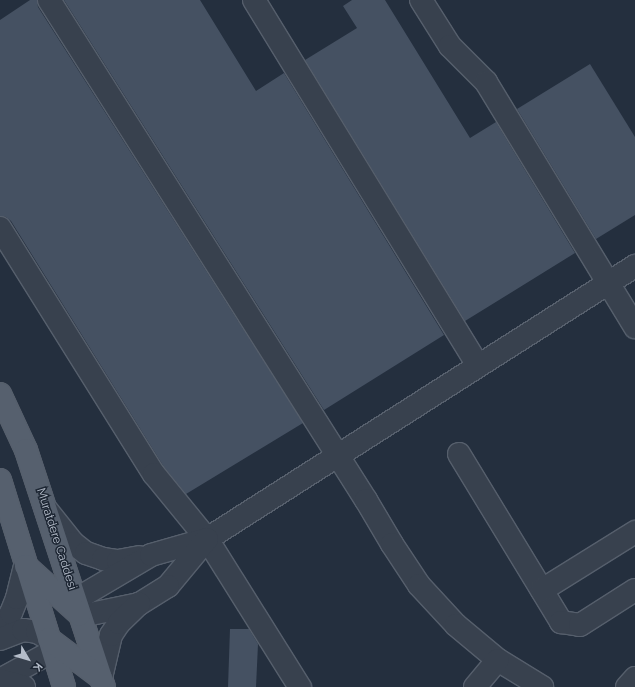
<!DOCTYPE html>
<html>
<head>
<meta charset="utf-8">
<style>
  body { margin:0 }
  #map { position:relative; width:635px; height:687px; overflow:hidden; background:#242f3e; font-family:Raleway,sans-serif }
  div>[style] { position:absolute }
  .building>* { inset:0; background:#455162 }
  .roads { filter:drop-shadow(1px 0 #565f6c) drop-shadow(-1px 0 #565f6c) drop-shadow(0 1px #565f6c) drop-shadow(0 -1px #565f6c) }
  .minor>* { height:22px; margin:-11px; padding:0 11px; transform-origin:11px; border-radius:11px; background:#38414e }
  .major>* { height:22px; margin:-11px; padding:0 11px; transform-origin:11px; border-radius:11px; background:#56606e }
  span { translate:-50% -50%; white-space:nowrap; text-align:center; line-height:1.15; -webkit-text-stroke:3px #1d2633; paint-order:stroke }
  .street-label { font-size:12px; color:#b4bcc9 }
  .north { position:absolute; left:8px; top:639px; width:40px; height:40px; -webkit-text-stroke:3px #1d2633; paint-order:stroke; rotate:128deg; font-size:11px; font-weight:700; line-height:16px; text-align:center; color:#b4bcc9 }
  .north::after { content:''; display:block; margin:auto; width:14px; height:18px; background:#b4bcc9; clip-path:polygon(50% 0,100% 100%,50% 72%,0 100%) }
</style>
</head>
<body>
<div id="map">
  <div class="building">
    <div style="clip-path:polygon(30px 0,37px 0,38px 7px,303px 423px,186px 494px,164px 467px,11px 221px,6px 217px,0 216px,0 20px)"></div>
    <div style="clip-path:polygon(64px 0,200px 0,256px 91px,284px 73px,444px 335px,324px 410px)"></div>
    <div style="clip-path:polygon(352px 0,385px 0,470px 138px,496px 122px,575px 253px,465px 321px,305px 60px,357px 28px,343px 6px)"></div>
    <div style="clip-path:polygon(590px 64px,635px 137px,635px 215px,596px 239px,517px 109px)"></div>
    <div style="clip-path:polygon(230px 629px,249px 629px,258px 644px,256px 687px,228px 687px)"></div>
  </div>
  <div class="roads">
    <div class="minor">
      <div style="left:49px;top:0;width:592px;rotate:57.63deg"></div>
      <div style="left:366px;top:500px;width:51px;rotate:59.4deg"></div>
      <div style="left:392px;top:544px;width:49px;rotate:56.6deg"></div>
      <div style="left:419px;top:585px;width:54px;rotate:47.2deg"></div>
      <div style="left:456px;top:625px;width:55px;rotate:39.8deg"></div>
      <div style="left:498px;top:660px;width:52px;rotate:31.5deg"></div>
      <div style="left:254px;top:0;width:429px;rotate:58.5deg"></div>
      <div style="left:421px;top:0;width:54px;rotate:57.8deg"></div>
      <div style="left:450px;top:46px;width:51px;rotate:45deg"></div>
      <div style="left:486px;top:82px;width:287px;rotate:58.7deg"></div>
      <div style="left:0;top:228px;width:290px;rotate:58deg"></div>
      <div style="left:154px;top:474px;width:84px;rotate:50.8deg"></div>
      <div style="left:207px;top:539px;width:175px;rotate:57.9deg"></div>
      <div style="left:459px;top:454px;width:197px;rotate:58.7deg"></div>
      <div style="left:561px;top:622px;width:19px;rotate:9deg"></div>
      <div style="left:580px;top:625px;width:65px;rotate:-32.5deg"></div>
      <div style="left:46px;top:509px;width:43px;rotate:51.5deg"></div>
      <div style="left:73px;top:543px;width:16px;rotate:38deg"></div>
      <div style="left:86px;top:553px;width:18px;rotate:19deg"></div>
      <div style="left:103px;top:559px;width:15px;rotate:8deg"></div>
      <div style="left:118px;top:561px;width:22px;rotate:-10deg"></div>
      <div style="left:207px;top:539px;width:508px;rotate:-32.53deg"></div>
      <div style="left:542px;top:590px;width:110px;rotate:-31.9deg"></div>
      <div style="left:75px;top:600px;width:88px;rotate:-30.6deg"></div>
      <div style="left:151px;top:555px;width:58px;rotate:-15.9deg"></div>
      <div style="left:207px;top:539px;width:61px;rotate:129.7deg"></div>
      <div style="left:168px;top:586px;width:34px;rotate:148deg"></div>
      <div style="left:139px;top:604px;width:59px;rotate:168.3deg"></div>
      <div style="left:0;top:630px;width:20px;rotate:-57deg"></div>
      <div style="left:11px;top:613px;width:16px;rotate:-68deg"></div>
      <div style="left:17px;top:598px;width:34px;rotate:-76deg"></div>
      <div style="left:0;top:639px;width:25px;rotate:-21deg"></div>
      <div style="left:23px;top:630px;width:14px;rotate:8deg"></div>
      <div style="left:37px;top:632px;width:14px;rotate:30deg"></div>
      <div style="left:101px;top:678px;width:44px;rotate:-76.9deg"></div>
      <div style="left:111px;top:635px;width:14px;rotate:-56deg"></div>
      <div style="left:119px;top:623px;width:28px;rotate:-44deg"></div>
      <div style="left:0;top:680px;width:60px;rotate:-28.7deg"></div>
      <div style="left:0;top:680px;width:25px;rotate:16deg"></div>
      <div style="left:475px;top:687px;width:35px;rotate:-50deg"></div>
      <div style="left:627px;top:687px;width:12px;rotate:-48deg"></div>
    </div>
    <div class="major">
      <div style="left:0;top:394px;width:62px;rotate:65.1deg"></div>
      <div style="left:26px;top:450px;width:250px;rotate:71.8deg"></div>
      <div style="left:0;top:480px;width:217px;rotate:72.8deg"></div>
      <div style="left:26px;top:566px;width:72px;rotate:42.2deg"></div>
      <div style="left:49px;top:639px;width:65px;rotate:36.9deg"></div>
    </div>
  </div>
  <div class="street-label">
    <span style="left:56px;top:539px;rotate:72deg">Muratdere Caddesi</span>
  </div>
  <div class="north">K</div>
</div>
</body>
</html>
